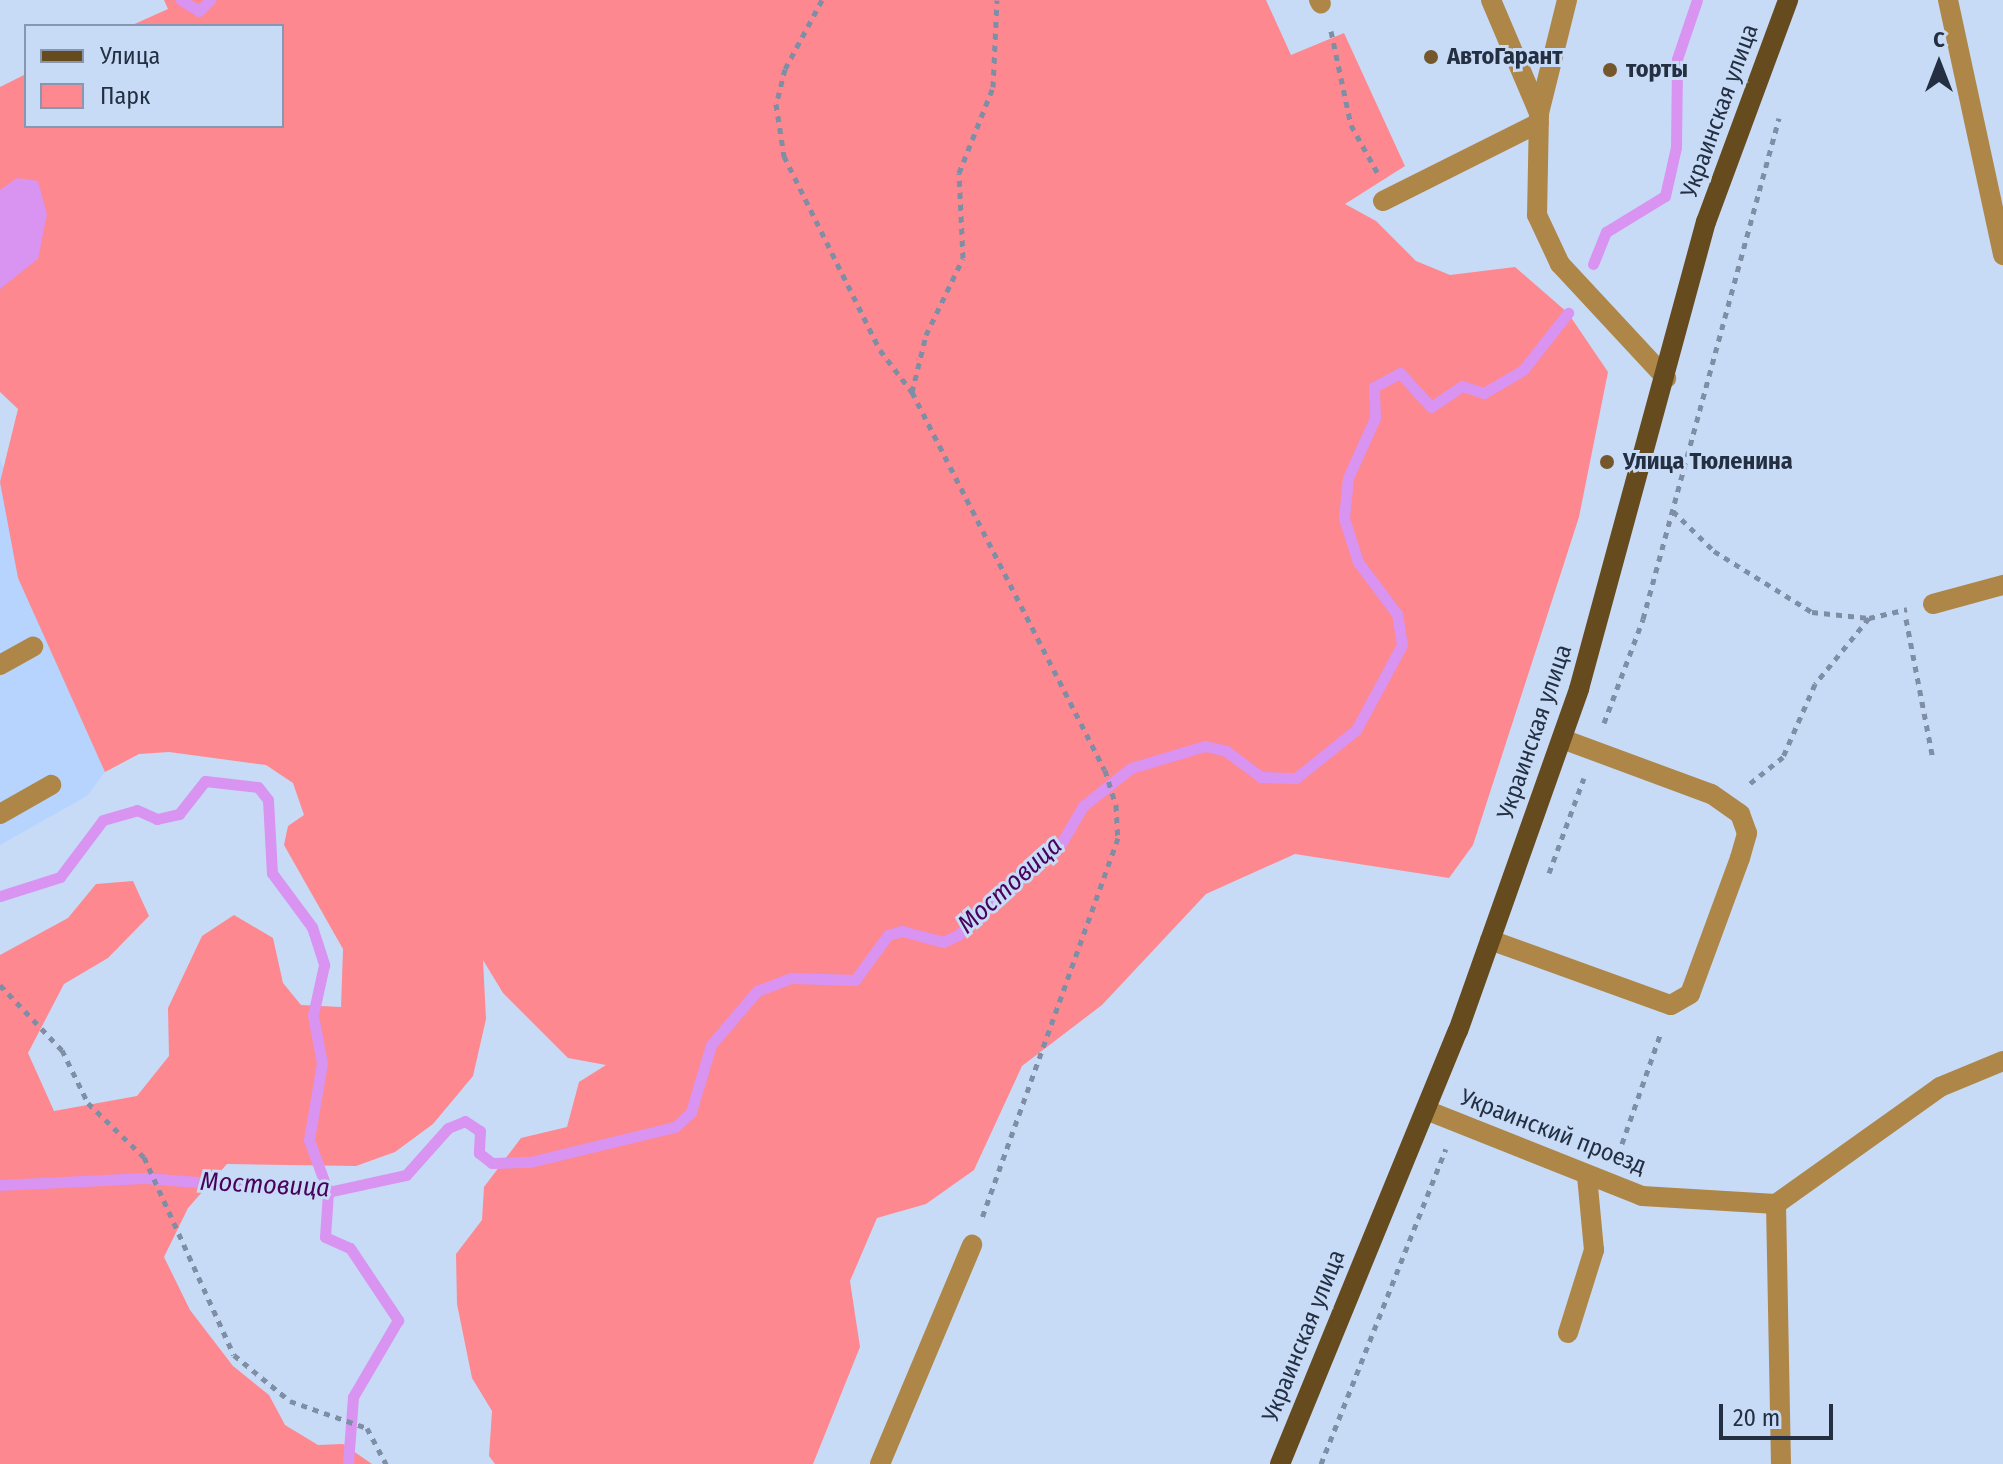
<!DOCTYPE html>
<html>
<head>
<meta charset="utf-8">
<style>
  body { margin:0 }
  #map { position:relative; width:2003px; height:1464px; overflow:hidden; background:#c7dbf7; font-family:"Fira Sans Condensed",sans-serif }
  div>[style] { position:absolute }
  .built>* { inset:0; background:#b6d4fe }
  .green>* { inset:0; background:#fd888f }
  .water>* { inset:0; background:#d993f1 }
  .stream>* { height:11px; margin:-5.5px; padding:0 5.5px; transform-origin:5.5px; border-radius:5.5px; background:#d993f1 }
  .path>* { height:5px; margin-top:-2.5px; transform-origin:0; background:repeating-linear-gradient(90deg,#7e8ea5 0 6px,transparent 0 12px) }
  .minor>* { height:20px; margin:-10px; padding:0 10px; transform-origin:10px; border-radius:10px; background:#ae8647 }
  .major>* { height:20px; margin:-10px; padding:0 10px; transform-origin:10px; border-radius:10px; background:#664b1e }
  .dots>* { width:22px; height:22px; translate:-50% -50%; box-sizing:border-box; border:4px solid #c7dbf7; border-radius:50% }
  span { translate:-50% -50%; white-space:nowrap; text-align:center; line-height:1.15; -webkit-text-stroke:6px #c7dbf7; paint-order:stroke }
  .poi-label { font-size:24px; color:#243042; font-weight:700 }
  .left { translate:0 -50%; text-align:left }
  .street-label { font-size:24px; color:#243042 }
  .water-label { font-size:26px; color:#48025b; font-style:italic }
  .legend { position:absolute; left:24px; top:24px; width:260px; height:104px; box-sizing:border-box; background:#c7dbf7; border:2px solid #8697af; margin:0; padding:10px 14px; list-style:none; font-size:24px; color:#243042 }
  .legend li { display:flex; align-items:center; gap:16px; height:40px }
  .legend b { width:40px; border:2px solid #8697af }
  .north { position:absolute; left:1899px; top:24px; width:80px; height:80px; -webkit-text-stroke:6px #c7dbf7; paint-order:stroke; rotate:0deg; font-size:22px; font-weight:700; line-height:32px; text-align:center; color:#243042 }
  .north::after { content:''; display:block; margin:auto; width:28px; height:36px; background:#243042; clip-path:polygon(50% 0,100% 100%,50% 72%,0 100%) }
  .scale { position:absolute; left:1719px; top:1404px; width:114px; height:36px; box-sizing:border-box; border:4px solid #243042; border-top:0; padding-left:10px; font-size:24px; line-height:28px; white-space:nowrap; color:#243042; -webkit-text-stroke:6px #c7dbf7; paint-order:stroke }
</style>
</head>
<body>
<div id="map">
  <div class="built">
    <div style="clip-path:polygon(0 459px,100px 733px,105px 772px,87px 796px,0 845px)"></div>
  </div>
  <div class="green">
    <div style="clip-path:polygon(164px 0,1266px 0,1291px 55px,1344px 33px,1405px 166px,1345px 204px,1376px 221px,1416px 261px,1450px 275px,1515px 267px,1568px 313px,1608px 372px,1579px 517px,1473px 845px,1449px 878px,1295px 854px,1206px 894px,1102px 1005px,1022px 1066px,974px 1170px,926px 1204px,877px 1218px,850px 1281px,860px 1347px,813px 1464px,495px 1464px,489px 1456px,492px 1411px,472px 1378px,457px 1304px,456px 1254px,482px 1220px,484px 1187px,521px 1138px,567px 1127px,579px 1082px,606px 1065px,568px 1058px,503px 993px,483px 960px,486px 1019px,473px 1076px,433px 1124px,395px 1152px,356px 1166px,227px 1164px,188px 1208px,164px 1257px,190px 1310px,233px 1366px,269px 1395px,285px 1425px,318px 1445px,343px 1444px,372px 1464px,0 1464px,0 955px,68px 918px,96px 884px,133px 881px,149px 916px,108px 958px,64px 984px,28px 1053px,54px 1111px,137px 1096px,169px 1056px,168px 1008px,202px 936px,234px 915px,273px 938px,283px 983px,301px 1005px,341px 1007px,343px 949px,284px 845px,288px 826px,304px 815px,293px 783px,266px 765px,169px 752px,139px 754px,105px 772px,18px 578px,0 482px,18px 409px,0 392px,0 87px,26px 74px,26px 126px,282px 126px,282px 26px,130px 26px,168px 9px)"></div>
  </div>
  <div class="water">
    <div style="clip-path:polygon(17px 178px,38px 181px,47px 214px,38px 259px,0 289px,0 190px)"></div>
  </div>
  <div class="stream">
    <div style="left:181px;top:0;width:21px;rotate:31deg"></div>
    <div style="left:199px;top:11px;width:16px;rotate:-45deg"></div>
    <div style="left:1593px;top:264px;width:35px;rotate:-68deg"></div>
    <div style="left:1606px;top:232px;width:69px;rotate:-31.4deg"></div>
    <div style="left:1665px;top:196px;width:50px;rotate:-77.3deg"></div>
    <div style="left:1676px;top:147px;width:88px;rotate:-89.3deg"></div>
    <div style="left:1677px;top:59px;width:62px;rotate:-71.3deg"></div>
    <div style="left:0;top:896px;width:63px;rotate:-17.6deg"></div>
    <div style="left:60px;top:877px;width:71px;rotate:-53deg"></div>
    <div style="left:103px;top:820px;width:35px;rotate:-16deg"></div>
    <div style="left:137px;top:810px;width:22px;rotate:24deg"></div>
    <div style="left:157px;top:819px;width:23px;rotate:-13deg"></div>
    <div style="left:179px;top:814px;width:42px;rotate:-51.8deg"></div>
    <div style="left:205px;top:781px;width:53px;rotate:6.5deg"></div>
    <div style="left:258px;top:787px;width:16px;rotate:52deg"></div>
    <div style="left:268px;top:800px;width:73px;rotate:86.9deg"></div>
    <div style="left:272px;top:873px;width:67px;rotate:53.5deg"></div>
    <div style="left:312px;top:927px;width:40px;rotate:72deg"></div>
    <div style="left:324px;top:965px;width:51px;rotate:102.4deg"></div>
    <div style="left:313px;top:1015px;width:49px;rotate:79.4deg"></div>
    <div style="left:322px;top:1063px;width:78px;rotate:99.6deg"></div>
    <div style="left:309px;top:1140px;width:55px;rotate:69.9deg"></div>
    <div style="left:328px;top:1192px;width:45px;rotate:93.8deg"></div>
    <div style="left:325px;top:1237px;width:27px;rotate:24deg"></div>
    <div style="left:350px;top:1248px;width:87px;rotate:56.3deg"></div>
    <div style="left:398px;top:1320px;width:89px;rotate:120.3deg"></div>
    <div style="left:353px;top:1397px;width:67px;rotate:94.3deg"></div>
    <div style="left:0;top:1185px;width:145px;rotate:-2.8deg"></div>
    <div style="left:145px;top:1178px;width:184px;rotate:4.4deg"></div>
    <div style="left:328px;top:1192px;width:80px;rotate:-12.3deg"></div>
    <div style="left:406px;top:1175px;width:63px;rotate:-48.2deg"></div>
    <div style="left:448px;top:1128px;width:18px;rotate:-22deg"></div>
    <div style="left:465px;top:1121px;width:18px;rotate:34deg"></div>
    <div style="left:480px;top:1131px;width:22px;rotate:93deg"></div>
    <div style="left:479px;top:1153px;width:16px;rotate:38deg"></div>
    <div style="left:492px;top:1163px;width:38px;rotate:-2deg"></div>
    <div style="left:530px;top:1162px;width:149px;rotate:-13.6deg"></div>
    <div style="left:675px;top:1127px;width:22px;rotate:-43deg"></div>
    <div style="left:691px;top:1112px;width:70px;rotate:-73.4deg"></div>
    <div style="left:711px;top:1045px;width:71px;rotate:-49.6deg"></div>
    <div style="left:757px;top:991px;width:36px;rotate:-21deg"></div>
    <div style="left:791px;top:978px;width:64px;rotate:1.8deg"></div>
    <div style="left:855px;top:980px;width:56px;rotate:-53.7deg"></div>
    <div style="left:888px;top:935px;width:15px;rotate:-16deg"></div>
    <div style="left:902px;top:931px;width:42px;rotate:15deg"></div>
    <div style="left:943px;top:942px;width:17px;rotate:-25deg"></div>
    <div style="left:958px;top:935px;width:140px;rotate:-41.8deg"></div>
    <div style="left:1062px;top:842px;width:42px;rotate:-59.7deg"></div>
    <div style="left:1083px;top:806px;width:61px;rotate:-38.4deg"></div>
    <div style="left:1131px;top:768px;width:77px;rotate:-16.6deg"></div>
    <div style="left:1205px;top:746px;width:22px;rotate:13deg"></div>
    <div style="left:1226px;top:751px;width:44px;rotate:36.6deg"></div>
    <div style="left:1261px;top:777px;width:35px;rotate:2deg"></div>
    <div style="left:1296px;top:778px;width:77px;rotate:-38.7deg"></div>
    <div style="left:1356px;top:730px;width:97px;rotate:-61.6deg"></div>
    <div style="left:1402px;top:645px;width:31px;rotate:-99deg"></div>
    <div style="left:1397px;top:614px;width:65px;rotate:-126.9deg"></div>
    <div style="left:1358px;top:562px;width:46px;rotate:-107.7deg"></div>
    <div style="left:1344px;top:518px;width:40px;rotate:-84.3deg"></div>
    <div style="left:1348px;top:478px;width:66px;rotate:-65.8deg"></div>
    <div style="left:1375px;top:418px;width:31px;rotate:-92deg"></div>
    <div style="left:1374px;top:387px;width:30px;rotate:-28deg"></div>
    <div style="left:1400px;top:373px;width:46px;rotate:47.6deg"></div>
    <div style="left:1431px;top:407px;width:37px;rotate:-34deg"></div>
    <div style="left:1462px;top:386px;width:23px;rotate:18deg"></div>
    <div style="left:1484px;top:393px;width:45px;rotate:-30.5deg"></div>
    <div style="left:1523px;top:370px;width:73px;rotate:-51.7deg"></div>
  </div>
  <div class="path">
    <div style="left:822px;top:0;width:78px;rotate:118.2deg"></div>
    <div style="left:785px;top:69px;width:36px;rotate:104deg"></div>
    <div style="left:776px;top:104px;width:53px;rotate:81.3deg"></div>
    <div style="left:784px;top:156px;width:216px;rotate:63.7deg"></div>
    <div style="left:880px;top:350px;width:53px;rotate:52.7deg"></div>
    <div style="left:912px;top:392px;width:424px;rotate:63deg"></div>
    <div style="left:1105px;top:770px;width:37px;rotate:73deg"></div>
    <div style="left:1116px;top:805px;width:33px;rotate:87deg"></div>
    <div style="left:1118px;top:838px;width:407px;rotate:109.7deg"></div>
    <div style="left:1331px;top:31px;width:96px;rotate:78deg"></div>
    <div style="left:1351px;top:125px;width:54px;rotate:61deg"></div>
    <div style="left:912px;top:392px;width:59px;rotate:-76.2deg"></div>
    <div style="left:926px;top:335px;width:85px;rotate:-64.3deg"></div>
    <div style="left:963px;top:258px;width:85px;rotate:-92.7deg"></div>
    <div style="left:959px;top:173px;width:92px;rotate:-68.4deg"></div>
    <div style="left:993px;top:87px;width:87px;rotate:-87.4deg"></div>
    <div style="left:1673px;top:511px;width:57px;rotate:44.3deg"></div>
    <div style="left:1714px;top:551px;width:115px;rotate:31.9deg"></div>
    <div style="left:1812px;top:612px;width:57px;rotate:6deg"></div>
    <div style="left:1869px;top:618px;width:85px;rotate:129.3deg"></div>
    <div style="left:1815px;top:684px;width:80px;rotate:113.7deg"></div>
    <div style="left:1783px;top:757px;width:45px;rotate:141.3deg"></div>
    <div style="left:1869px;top:618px;width:39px;rotate:-13deg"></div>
    <div style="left:1906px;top:619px;width:143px;rotate:79.1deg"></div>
    <div style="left:1604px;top:723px;width:111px;rotate:-69.4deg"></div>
    <div style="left:1643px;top:619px;width:519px;rotate:-74.81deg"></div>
    <div style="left:1549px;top:873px;width:101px;rotate:-69.8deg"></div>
    <div style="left:0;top:985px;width:90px;rotate:46.4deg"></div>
    <div style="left:62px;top:1050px;width:59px;rotate:63.9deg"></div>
    <div style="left:88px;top:1103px;width:78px;rotate:44deg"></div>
    <div style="left:144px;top:1157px;width:217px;rotate:65.6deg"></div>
    <div style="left:234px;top:1355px;width:72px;rotate:39.4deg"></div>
    <div style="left:290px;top:1401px;width:82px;rotate:19.3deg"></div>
    <div style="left:367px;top:1428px;width:41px;rotate:62.2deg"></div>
    <div style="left:1618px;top:1155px;width:130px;rotate:-70.7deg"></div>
    <div style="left:1321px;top:1464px;width:339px;rotate:-68.4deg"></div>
  </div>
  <div class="minor">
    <div style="left:1319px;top:0;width:4px;rotate:63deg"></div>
    <div style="left:1491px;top:0;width:123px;rotate:67deg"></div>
    <div style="left:1567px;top:0;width:116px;rotate:103.9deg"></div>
    <div style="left:1539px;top:113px;width:102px;rotate:91.1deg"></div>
    <div style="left:1537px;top:215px;width:54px;rotate:64.9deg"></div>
    <div style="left:1560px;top:264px;width:156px;rotate:47.1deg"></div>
    <div style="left:1948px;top:0;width:261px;rotate:77.8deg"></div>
    <div style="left:1383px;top:201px;width:174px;rotate:-26.6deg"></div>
    <div style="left:1933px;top:604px;width:73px;rotate:-15.2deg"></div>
    <div style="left:0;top:665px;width:38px;rotate:-29deg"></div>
    <div style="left:0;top:814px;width:59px;rotate:-29.6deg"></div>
    <div style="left:1490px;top:940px;width:192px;rotate:19.8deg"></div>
    <div style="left:1671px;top:1005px;width:22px;rotate:-30deg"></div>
    <div style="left:1690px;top:994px;width:145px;rotate:-69.8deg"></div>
    <div style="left:1740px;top:858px;width:26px;rotate:-74deg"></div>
    <div style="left:1747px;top:833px;width:20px;rotate:-110deg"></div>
    <div style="left:1740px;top:814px;width:35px;rotate:-145deg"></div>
    <div style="left:1711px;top:794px;width:159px;rotate:-159.7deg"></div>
    <div style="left:1426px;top:1110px;width:232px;rotate:21.7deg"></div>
    <div style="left:1642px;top:1196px;width:134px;rotate:3.4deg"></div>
    <div style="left:1776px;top:1204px;width:201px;rotate:-35.5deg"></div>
    <div style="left:1940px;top:1087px;width:68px;rotate:-22.4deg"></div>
    <div style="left:1776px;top:1204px;width:260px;rotate:88.9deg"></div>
    <div style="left:1568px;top:1333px;width:87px;rotate:-72.6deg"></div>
    <div style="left:1594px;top:1250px;width:74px;rotate:-95.4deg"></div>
    <div style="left:880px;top:1464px;width:238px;rotate:-67.2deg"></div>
  </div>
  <div class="major">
    <div style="left:1280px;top:1464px;width:468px;rotate:-67.7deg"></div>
    <div style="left:1458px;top:1031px;width:363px;rotate:-70.5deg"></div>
    <div style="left:1579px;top:689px;width:484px;rotate:-74.8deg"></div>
    <div style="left:1706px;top:222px;width:237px;rotate:-69.7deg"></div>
  </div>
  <div class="dots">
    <div style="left:1431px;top:57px;background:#74572a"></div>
    <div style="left:1610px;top:70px;background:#74572a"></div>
    <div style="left:1607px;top:462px;background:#74572a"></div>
  </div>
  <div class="poi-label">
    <span class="left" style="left:1447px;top:57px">АвтоГарант</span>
    <span class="left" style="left:1626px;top:70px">торты</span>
    <span class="left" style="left:1623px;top:462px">Улица Тюленина</span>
  </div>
  <div class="street-label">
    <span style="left:1720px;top:111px;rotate:-70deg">Украинская улица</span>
    <span style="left:1535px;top:732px;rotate:-71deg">Украинская улица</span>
    <span style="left:1553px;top:1132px;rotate:21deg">Украинский проезд</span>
    <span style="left:1304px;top:1336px;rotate:-68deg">Украинская улица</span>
  </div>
  <div class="water-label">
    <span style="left:1010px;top:885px;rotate:-42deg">Мостовица</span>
    <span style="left:265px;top:1185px;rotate:3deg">Мостовица</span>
  </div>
  <ul class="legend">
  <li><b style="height:10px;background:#664b1e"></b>Улица</li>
  <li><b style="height:22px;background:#fd888f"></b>Парк</li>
  </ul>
  <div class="north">С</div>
  <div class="scale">20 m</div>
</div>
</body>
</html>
